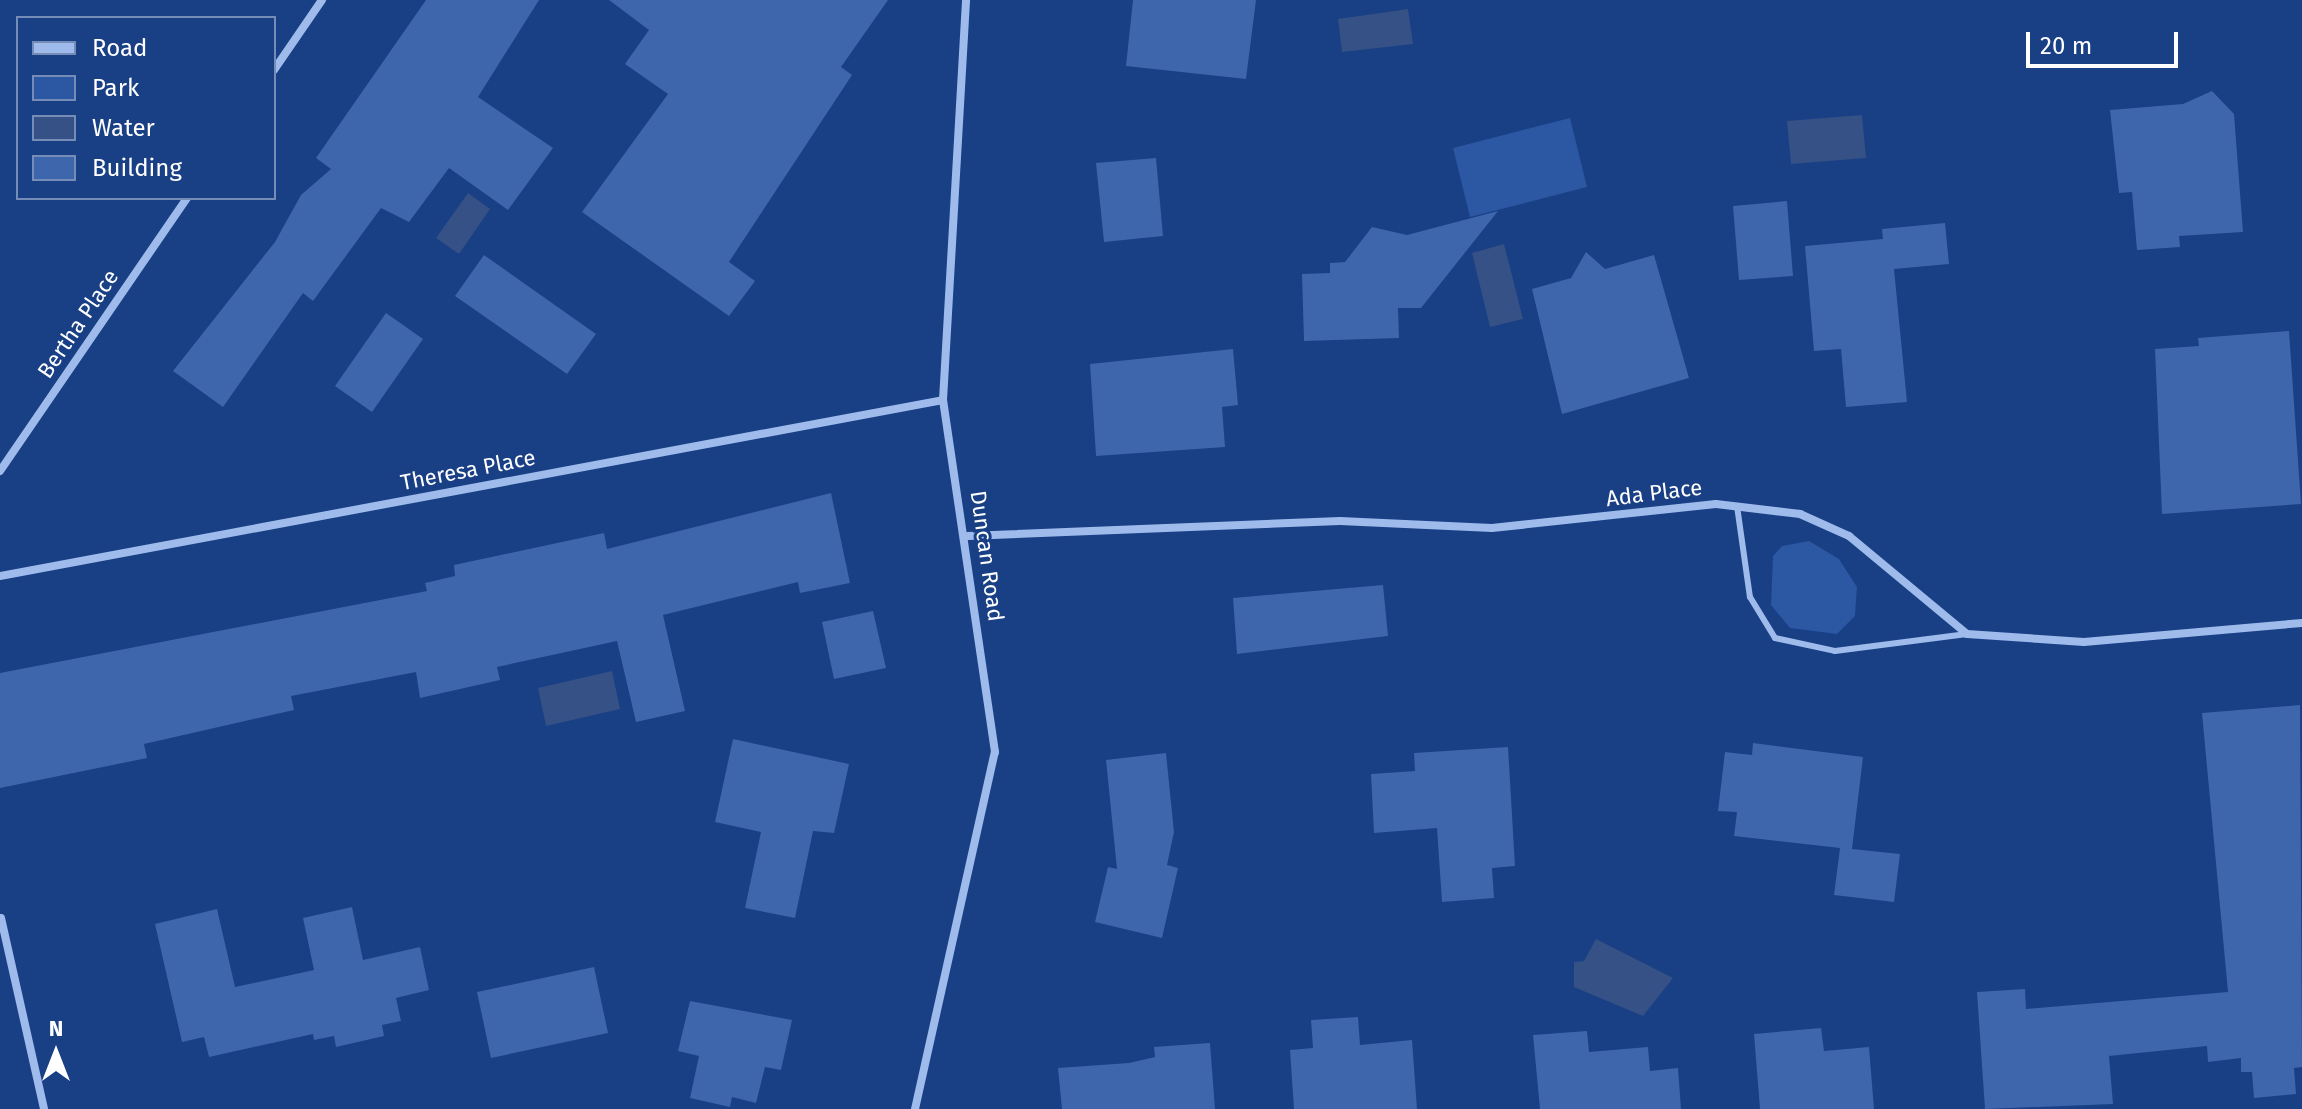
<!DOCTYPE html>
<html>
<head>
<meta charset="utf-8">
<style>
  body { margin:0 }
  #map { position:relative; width:2302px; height:1109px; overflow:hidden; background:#193f85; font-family:"Fira Sans",sans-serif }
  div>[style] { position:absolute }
  .green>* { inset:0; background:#2b57a3 }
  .water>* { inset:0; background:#355185 }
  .building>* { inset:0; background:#3d66ac }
  .service>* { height:6px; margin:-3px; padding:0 3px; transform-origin:3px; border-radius:3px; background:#9ebbec }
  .minor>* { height:8px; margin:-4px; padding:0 4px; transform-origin:4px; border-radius:4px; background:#9ebbec }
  span { translate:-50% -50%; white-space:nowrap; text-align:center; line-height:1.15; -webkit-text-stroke:6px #193f85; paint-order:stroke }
  .street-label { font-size:22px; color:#fff }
  .legend { position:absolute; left:16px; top:16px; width:260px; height:184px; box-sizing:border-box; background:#193f85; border:2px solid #758cb6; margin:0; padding:10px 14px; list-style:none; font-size:24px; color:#fff }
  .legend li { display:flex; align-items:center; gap:16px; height:40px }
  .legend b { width:40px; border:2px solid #758cb6 }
  .north { position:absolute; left:16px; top:1013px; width:80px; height:80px; -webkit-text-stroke:6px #193f85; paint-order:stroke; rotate:0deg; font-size:22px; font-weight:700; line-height:32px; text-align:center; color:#fff }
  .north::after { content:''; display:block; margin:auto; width:28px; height:36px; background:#fff; clip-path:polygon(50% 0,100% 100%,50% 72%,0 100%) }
  .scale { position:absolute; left:2026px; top:32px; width:152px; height:36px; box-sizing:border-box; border:4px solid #fff; border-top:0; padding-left:10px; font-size:24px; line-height:28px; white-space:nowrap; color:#fff; -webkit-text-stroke:6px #193f85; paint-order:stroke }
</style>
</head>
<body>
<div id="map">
  <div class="green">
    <div style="clip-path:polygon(1570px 118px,1587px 187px,1470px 217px,1453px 148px)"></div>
    <div style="clip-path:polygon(1809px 541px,1839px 559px,1857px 587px,1855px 616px,1837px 634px,1790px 628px,1771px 605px,1773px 556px,1782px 546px)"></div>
  </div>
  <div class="water">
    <div style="clip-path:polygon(1408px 9px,1413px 44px,1342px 52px,1338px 19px)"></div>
    <div style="clip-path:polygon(1862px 115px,1866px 158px,1791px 164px,1787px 121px)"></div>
    <div style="clip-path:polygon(468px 193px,490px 209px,459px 254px,436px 238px)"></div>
    <div style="clip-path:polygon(1504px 244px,1523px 319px,1490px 327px,1472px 253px)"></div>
    <div style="clip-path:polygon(612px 671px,620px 709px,546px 726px,538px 688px)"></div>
    <div style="clip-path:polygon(1596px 939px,1673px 978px,1643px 1016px,1574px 987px,1574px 962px,1584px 961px)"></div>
  </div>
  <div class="building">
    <div style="clip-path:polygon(426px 0,539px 0,478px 97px,553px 148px,508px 210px,449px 168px,409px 222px,381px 208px,313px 301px,303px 293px,223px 407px,173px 371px,275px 242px,301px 195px,331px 169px,316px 158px)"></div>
    <div style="clip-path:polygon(609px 0,888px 0,841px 67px,852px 75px,729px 262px,755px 281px,729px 316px,582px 212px,668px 94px,625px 64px,649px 30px)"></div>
    <div style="clip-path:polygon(1133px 0,1256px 0,1246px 79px,1126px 66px)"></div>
    <div style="clip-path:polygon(2212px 91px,2234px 114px,2243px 232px,2179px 236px,2180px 247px,2137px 250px,2132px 192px,2119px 193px,2110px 110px,2183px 104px)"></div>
    <div style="clip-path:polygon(1156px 158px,1163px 236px,1104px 242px,1096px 163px)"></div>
    <div style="clip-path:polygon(1787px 201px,1793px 276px,1739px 280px,1733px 206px)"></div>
    <div style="clip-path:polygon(1498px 211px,1421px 308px,1398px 308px,1399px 338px,1304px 341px,1302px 274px,1330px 273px,1330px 263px,1345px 262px,1372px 227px,1407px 235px)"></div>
    <div style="clip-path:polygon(1945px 223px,1949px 264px,1894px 269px,1907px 402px,1846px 407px,1841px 349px,1814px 351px,1805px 246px,1883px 239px,1882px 229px)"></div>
    <div style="clip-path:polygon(1586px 252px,1605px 269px,1654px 255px,1689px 378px,1562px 414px,1532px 289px,1571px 278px)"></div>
    <div style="clip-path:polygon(484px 255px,596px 334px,567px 374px,455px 296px)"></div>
    <div style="clip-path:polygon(386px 313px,423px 339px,372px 412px,335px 386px)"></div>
    <div style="clip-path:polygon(2289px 331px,2301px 504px,2162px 514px,2155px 349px,2199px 346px,2198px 338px)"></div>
    <div style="clip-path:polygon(1233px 349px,1238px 405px,1222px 407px,1225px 447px,1096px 456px,1090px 364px)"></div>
    <div style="clip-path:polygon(831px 493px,850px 583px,800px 593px,798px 582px,663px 615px,685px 711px,636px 722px,617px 641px,497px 667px,500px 680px,420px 698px,416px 672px,291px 696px,294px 710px,144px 744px,147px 758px,0 788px,0 673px,427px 591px,425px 583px,455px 576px,454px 565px,604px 533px,607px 549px)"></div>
    <div style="clip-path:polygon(1383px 585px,1388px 636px,1237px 654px,1233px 598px)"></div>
    <div style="clip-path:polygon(873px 611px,886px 668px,834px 679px,822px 622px)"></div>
    <div style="clip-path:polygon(2300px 705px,2302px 1067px,2294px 1068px,2296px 1094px,2254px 1098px,2252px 1072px,2241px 1072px,2241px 1058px,2208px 1062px,2207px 1046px,2109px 1056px,2113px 1104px,1985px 1109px,1977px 992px,2025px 989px,2026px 1009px,2228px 992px,2202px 713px)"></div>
    <div style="clip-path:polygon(733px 739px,849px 764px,834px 833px,813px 831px,795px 918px,745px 908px,761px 832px,715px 822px)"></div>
    <div style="clip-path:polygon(1753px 743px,1863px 757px,1852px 849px,1900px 854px,1894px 902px,1834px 895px,1840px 848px,1734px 836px,1737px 812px,1718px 811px,1725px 752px,1752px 755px)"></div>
    <div style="clip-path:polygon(1508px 747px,1515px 866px,1492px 868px,1494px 898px,1442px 902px,1437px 828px,1374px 833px,1371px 774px,1415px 771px,1414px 753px)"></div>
    <div style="clip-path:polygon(1166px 753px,1174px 832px,1167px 865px,1178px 868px,1162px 938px,1095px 922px,1108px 867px,1117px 869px,1106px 760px)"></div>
    <div style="clip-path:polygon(352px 907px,363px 960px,420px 947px,429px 990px,396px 998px,401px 1021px,382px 1025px,384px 1036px,336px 1047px,334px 1036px,314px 1040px,313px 1034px,209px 1057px,204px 1037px,182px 1042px,155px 924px,217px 909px,235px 987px,314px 970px,303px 918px)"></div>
    <div style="clip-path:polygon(594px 967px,608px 1033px,491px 1058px,477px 992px)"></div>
    <div style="clip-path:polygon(690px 1001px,792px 1020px,781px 1070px,765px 1067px,756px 1103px,732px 1097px,730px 1107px,690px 1098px,699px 1056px,678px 1051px)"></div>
    <div style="clip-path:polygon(1358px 1017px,1360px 1045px,1412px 1040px,1417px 1109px,1294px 1109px,1290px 1050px,1313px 1048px,1311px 1020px)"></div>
    <div style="clip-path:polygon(1821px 1028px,1824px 1051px,1869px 1047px,1874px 1109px,1760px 1109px,1754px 1034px)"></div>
    <div style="clip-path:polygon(1587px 1031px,1589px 1052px,1648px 1047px,1650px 1071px,1678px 1068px,1681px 1109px,1540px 1109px,1533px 1035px)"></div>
    <div style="clip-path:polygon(1210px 1043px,1215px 1109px,1062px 1109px,1058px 1068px,1129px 1063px,1155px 1057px,1154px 1047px)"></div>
  </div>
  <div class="service">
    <div style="left:1737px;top:506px;width:92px;rotate:81.9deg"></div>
    <div style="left:1750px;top:597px;width:48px;rotate:58.6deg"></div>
    <div style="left:1775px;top:638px;width:61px;rotate:12.2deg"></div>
    <div style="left:1835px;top:651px;width:133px;rotate:-7.3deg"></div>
  </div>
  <div class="minor">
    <div style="left:274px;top:70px;width:85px;rotate:-55.6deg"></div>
    <div style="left:0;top:471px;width:331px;rotate:-55.6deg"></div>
    <div style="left:968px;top:536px;width:372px;rotate:-2.3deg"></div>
    <div style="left:1340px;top:521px;width:152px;rotate:2.6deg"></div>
    <div style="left:1492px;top:528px;width:225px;rotate:-6.1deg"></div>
    <div style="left:1716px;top:504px;width:85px;rotate:6.8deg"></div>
    <div style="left:1800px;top:514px;width:54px;rotate:24.2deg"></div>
    <div style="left:1849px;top:536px;width:153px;rotate:39.7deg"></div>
    <div style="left:1967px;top:634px;width:117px;rotate:3.9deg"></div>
    <div style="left:2084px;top:642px;width:219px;rotate:-5deg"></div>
    <div style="left:0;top:576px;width:959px;rotate:-10.57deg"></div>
    <div style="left:1px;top:918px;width:196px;rotate:77.3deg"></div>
    <div style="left:915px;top:1109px;width:366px;rotate:-77.4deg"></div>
    <div style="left:995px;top:752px;width:356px;rotate:-98.4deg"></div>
    <div style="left:943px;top:400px;width:401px;rotate:-86.7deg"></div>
  </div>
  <div class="street-label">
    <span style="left:78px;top:324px;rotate:-56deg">Bertha Place</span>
    <span style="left:468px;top:470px;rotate:-11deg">Theresa Place</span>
    <span style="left:1654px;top:493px;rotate:-7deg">Ada Place</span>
    <span style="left:987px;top:556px;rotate:82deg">Duncan Road</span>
  </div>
  <ul class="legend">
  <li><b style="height:10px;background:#9ebbec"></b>Road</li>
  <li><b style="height:22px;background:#2b57a3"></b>Park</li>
  <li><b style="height:22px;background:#355185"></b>Water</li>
  <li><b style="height:22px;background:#3d66ac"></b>Building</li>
  </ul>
  <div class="north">N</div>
  <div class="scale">20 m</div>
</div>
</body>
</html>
